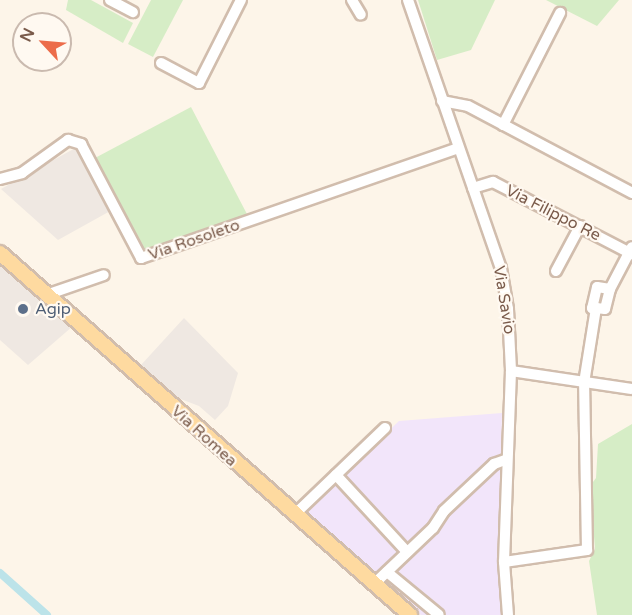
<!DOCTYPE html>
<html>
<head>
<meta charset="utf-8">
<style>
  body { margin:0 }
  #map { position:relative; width:632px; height:615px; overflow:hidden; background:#fdf5e9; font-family:"Varela Round",sans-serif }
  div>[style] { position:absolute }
  .industrial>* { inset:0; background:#efe8e2 }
  .education>* { inset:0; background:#f2e5fa }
  .green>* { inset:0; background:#d6edc6 }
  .canal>* { height:8px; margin:-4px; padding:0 4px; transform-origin:4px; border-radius:4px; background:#bce3e9 }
  .roads { filter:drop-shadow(2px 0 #d1bdad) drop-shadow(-2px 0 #d1bdad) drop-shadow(0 2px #d1bdad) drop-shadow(0 -2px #d1bdad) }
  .minor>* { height:10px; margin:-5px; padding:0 5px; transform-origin:5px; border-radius:5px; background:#fff }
  .major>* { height:14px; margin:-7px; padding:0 7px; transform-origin:7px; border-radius:7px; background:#fedaa0 }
  .dots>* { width:16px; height:16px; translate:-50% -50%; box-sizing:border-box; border:3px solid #fff9f1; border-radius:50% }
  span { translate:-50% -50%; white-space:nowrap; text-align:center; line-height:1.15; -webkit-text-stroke:4.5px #fff9f1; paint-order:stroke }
  .street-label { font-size:16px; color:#7a5b4b }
  .service-label { font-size:16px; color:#4e5e75 }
  .left { translate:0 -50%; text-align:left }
  .north { position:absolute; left:12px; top:12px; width:60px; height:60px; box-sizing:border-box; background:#fff9f1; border:2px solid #cabaaf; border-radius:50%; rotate:296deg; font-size:16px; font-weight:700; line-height:24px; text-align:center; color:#7a5b4b }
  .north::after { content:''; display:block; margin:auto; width:21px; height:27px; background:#ec6c4a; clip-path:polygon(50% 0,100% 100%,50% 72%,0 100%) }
</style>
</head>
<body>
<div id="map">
  <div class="industrial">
    <div style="clip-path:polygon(79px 146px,112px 210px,58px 240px,1px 189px)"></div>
    <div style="clip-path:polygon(0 262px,73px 326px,28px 365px,0 340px)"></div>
    <div style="clip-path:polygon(184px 318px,238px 373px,228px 406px,215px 420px,199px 406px,178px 398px,141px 365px)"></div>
  </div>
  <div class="education">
    <div style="clip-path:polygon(502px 413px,499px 562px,502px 615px,421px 615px,304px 512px,399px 421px)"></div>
  </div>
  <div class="green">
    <div style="clip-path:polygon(68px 0,91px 0,133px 23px,123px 43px,66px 10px)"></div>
    <div style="clip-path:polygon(151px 0,183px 0,153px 57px,128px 44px)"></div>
    <div style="clip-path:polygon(418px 0,495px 0,471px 50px,437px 60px)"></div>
    <div style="clip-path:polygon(546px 0,619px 0,597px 26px)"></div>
    <div style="clip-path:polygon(191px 107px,248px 216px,147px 253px,139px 249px,95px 158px)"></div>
    <div style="clip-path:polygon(632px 424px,632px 615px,597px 615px,589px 561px,595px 549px,590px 486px,596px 478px,598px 444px)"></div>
  </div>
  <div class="canal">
    <div style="left:0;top:573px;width:63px;rotate:41.8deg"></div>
  </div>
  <div class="roads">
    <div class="minor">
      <div style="left:110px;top:0;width:26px;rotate:28deg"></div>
      <div style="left:352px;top:0;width:17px;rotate:59deg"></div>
      <div style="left:408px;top:0;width:284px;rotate:70.9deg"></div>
      <div style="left:501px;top:268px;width:42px;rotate:80.3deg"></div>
      <div style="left:508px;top:309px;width:62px;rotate:87.2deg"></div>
      <div style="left:511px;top:371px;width:191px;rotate:92.1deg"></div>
      <div style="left:504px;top:562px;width:53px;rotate:85.7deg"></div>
      <div style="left:161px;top:63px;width:43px;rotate:27.8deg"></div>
      <div style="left:199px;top:83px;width:93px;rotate:-63.2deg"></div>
      <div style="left:442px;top:101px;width:26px;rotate:11deg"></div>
      <div style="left:468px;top:106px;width:186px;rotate:27.9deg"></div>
      <div style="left:503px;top:125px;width:126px;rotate:-63deg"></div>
      <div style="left:0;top:179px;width:23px;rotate:-15deg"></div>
      <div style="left:22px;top:173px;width:57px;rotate:-35.7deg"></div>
      <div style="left:68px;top:140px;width:14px;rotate:17deg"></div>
      <div style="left:81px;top:144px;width:129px;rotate:62.2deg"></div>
      <div style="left:141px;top:258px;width:336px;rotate:-19.1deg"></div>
      <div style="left:473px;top:188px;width:21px;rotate:-17deg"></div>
      <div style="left:493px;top:182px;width:157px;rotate:27.4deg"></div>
      <div style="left:556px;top:271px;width:51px;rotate:-61.9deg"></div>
      <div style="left:610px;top:289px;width:47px;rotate:-62.4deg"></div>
      <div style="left:46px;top:295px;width:61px;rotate:-19deg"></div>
      <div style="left:511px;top:371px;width:122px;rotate:8.5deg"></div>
      <div style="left:336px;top:475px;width:105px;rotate:47.3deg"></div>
      <div style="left:294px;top:515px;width:126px;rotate:-43.7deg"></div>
      <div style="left:504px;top:562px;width:84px;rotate:-8.2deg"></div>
      <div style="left:587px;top:550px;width:167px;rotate:-91deg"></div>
      <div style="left:584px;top:383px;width:76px;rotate:-80.9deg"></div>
      <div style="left:596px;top:308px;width:9px;rotate:6deg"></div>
      <div style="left:605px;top:309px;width:21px;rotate:-76deg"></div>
      <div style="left:610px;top:289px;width:13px;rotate:-171deg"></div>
      <div style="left:597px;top:287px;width:22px;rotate:103deg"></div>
      <div style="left:592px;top:308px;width:4px"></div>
      <div style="left:387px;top:572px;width:67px;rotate:39.6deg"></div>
      <div style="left:374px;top:584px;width:81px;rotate:-43.5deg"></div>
      <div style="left:433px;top:528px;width:20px;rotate:-57deg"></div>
      <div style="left:444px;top:511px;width:69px;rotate:-43.2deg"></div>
      <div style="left:494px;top:464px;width:12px;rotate:-20deg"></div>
    </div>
    <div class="major">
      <div style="left:0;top:253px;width:547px;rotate:41.44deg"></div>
    </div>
  </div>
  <div class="dots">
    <div style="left:23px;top:309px;background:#5c6f8a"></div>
  </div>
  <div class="street-label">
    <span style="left:553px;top:213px;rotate:27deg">Via Filippo Re</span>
    <span style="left:194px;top:240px;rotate:-19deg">Via Rosoleto</span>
    <span style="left:504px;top:300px;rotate:81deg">Via Savio</span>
    <span style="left:204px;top:436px;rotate:42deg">Via Romea</span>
  </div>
  <div class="service-label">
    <span class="left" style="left:35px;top:309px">Agip</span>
  </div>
  <div class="north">N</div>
</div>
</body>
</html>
